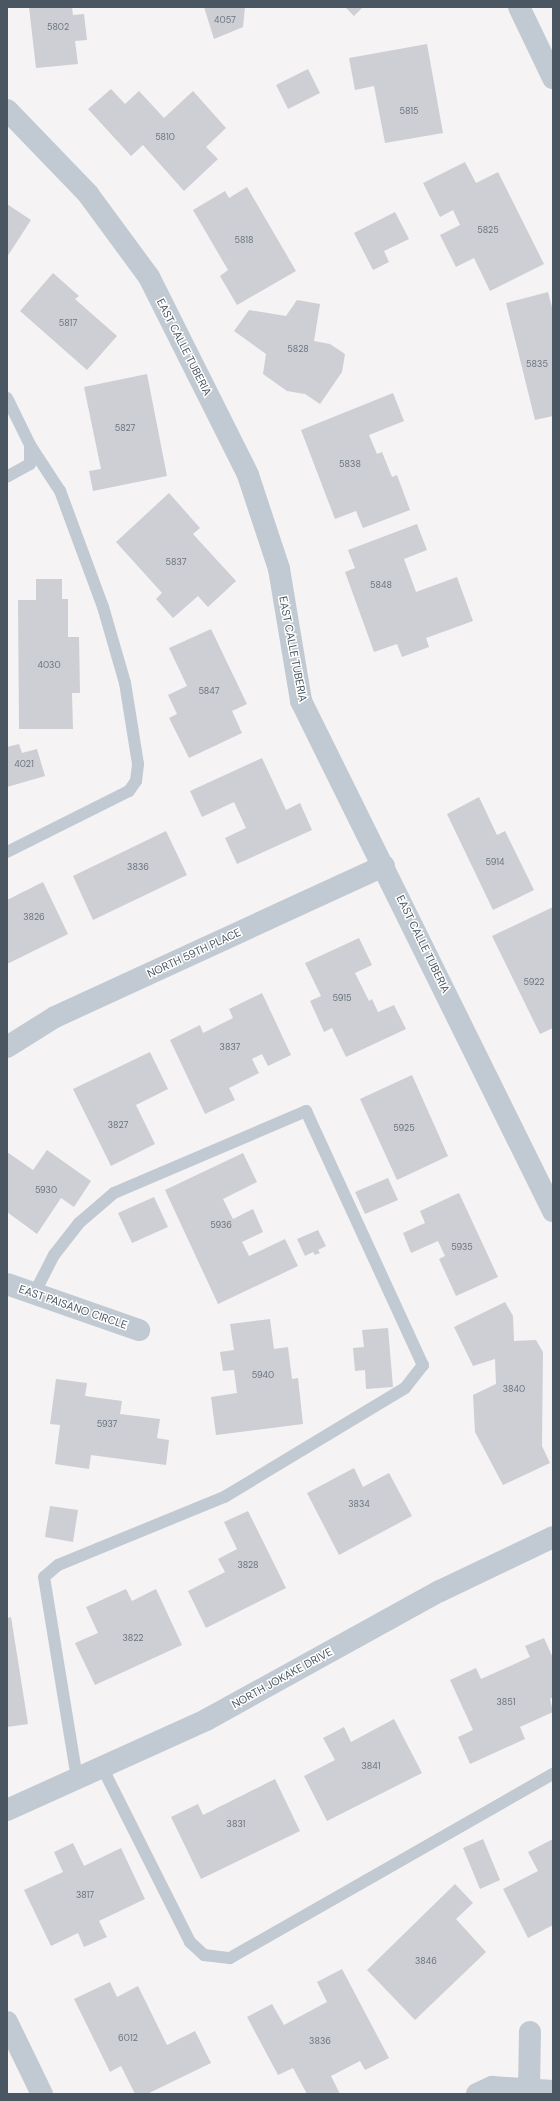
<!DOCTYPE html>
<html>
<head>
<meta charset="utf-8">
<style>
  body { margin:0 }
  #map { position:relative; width:560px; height:2101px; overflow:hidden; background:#f5f3f3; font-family:"DM Sans",sans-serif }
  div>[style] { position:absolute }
  .building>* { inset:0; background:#cdcfd5 }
  .service>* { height:12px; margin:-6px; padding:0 6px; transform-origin:6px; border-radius:6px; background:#c1cad2 }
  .minor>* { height:22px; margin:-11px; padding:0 11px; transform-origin:11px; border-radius:11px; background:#c1cad2 }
  .tertiary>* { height:22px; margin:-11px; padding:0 11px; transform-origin:11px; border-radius:11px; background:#c1cad2 }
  span { translate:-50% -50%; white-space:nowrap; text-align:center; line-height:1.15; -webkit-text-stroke:3px #fff; paint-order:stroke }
  .number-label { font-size:9px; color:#6b747e }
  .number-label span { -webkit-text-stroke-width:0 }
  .street-label { font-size:11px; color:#4a5661 }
  .frame { position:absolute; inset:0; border:8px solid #4a5661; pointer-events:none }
</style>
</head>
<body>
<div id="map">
  <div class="building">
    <div style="clip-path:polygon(29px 7px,72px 7px,73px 15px,84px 14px,87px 40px,75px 41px,78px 64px,36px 68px)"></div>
    <div style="clip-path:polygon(204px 7px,245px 7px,243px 27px,214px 39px)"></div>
    <div style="clip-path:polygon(345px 7px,363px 7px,354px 16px)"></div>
    <div style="clip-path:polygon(427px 44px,443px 133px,385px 143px,374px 86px,355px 90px,349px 58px)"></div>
    <div style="clip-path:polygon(308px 69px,320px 93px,288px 109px,276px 85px)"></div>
    <div style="clip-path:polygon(111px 89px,125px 104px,139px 91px,164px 118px,193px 91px,226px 128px,206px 147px,218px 159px,184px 191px,143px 145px,131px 156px,88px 109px)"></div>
    <div style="clip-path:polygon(465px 162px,476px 183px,498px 172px,544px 264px,490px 291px,474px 258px,456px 267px,440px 235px,460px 225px,453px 210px,440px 217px,423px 183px)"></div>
    <div style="clip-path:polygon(247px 187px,296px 271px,237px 305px,220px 276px,228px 270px,193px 210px,225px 191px,229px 198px)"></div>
    <div style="clip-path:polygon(7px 204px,31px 220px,7px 257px)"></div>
    <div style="clip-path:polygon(395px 212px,409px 239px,384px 251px,389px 262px,373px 270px,354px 233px)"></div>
    <div style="clip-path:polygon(53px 273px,79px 296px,75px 299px,117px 336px,87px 370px,20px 311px)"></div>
    <div style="clip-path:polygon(548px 292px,553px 311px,553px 416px,535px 420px,506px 303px)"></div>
    <div style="clip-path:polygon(297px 300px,320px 304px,314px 341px,330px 344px,345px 354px,342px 372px,320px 404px,305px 394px,287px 391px,263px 374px,266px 354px,234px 331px,249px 310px,286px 316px)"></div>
    <div style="clip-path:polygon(147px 374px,167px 476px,93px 491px,89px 471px,101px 469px,84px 387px)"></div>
    <div style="clip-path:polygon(393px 393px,404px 421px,369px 435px,377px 454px,382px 452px,392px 477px,397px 475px,410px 510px,363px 528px,356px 511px,335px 519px,301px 430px)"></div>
    <div style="clip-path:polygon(169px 493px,200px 528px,193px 534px,236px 581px,208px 607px,198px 596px,173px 618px,156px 599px,162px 593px,116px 542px)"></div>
    <div style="clip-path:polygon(417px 524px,427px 550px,404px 559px,416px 592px,457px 577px,473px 621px,426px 638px,429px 647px,402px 657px,397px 644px,374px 652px,345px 572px,355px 568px,348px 550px)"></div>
    <div style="clip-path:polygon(36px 579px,62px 579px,62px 599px,68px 599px,68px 637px,79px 637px,80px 693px,72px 693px,73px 729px,19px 729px,18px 600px,36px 600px)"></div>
    <div style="clip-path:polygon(211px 629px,247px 704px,232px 711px,242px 733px,189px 758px,169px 718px,177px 714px,168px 695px,187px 686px,169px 648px)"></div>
    <div style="clip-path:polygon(19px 744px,22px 753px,37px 749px,45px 776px,7px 787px,7px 747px)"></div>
    <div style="clip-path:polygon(262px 758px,286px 810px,300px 803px,312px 830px,237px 864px,225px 838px,246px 828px,234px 802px,202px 817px,190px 791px)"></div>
    <div style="clip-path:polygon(479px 797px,497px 835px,505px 831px,534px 890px,493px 910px,447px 814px)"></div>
    <div style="clip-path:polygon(166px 831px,187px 875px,93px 920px,73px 876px)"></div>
    <div style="clip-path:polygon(43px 882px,68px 934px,7px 964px,7px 900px)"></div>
    <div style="clip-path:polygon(553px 907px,553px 1028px,540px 1034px,492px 936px)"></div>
    <div style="clip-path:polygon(359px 938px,372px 965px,355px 973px,369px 1001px,372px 999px,378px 1012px,394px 1005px,406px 1029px,346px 1057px,332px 1028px,324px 1032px,310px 1001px,321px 996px,305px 963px)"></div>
    <div style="clip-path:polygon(262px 993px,291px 1055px,268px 1066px,262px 1054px,252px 1059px,259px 1073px,229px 1088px,235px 1100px,205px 1114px,170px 1040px,200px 1025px,203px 1033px,233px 1018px,229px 1009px)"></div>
    <div style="clip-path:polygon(150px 1052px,168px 1089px,136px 1105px,155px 1144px,111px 1166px,73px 1089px)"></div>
    <div style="clip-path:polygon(412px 1075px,448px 1156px,397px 1180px,360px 1099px)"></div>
    <div style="clip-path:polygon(47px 1150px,91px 1181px,74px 1207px,61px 1198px,37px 1234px,7px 1212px,7px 1152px,33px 1170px)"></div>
    <div style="clip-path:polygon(243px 1153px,257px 1182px,223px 1199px,233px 1219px,253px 1209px,263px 1232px,242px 1242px,249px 1256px,285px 1239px,298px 1266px,218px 1304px,165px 1190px)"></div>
    <div style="clip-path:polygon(388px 1178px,398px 1200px,365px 1214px,355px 1192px)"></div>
    <div style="clip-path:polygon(459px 1193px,498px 1277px,456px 1296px,439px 1259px,445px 1256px,438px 1241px,411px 1253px,403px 1233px,425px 1223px,420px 1211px)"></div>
    <div style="clip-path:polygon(154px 1197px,168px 1227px,132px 1243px,118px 1213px)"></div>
    <div style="clip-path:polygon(318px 1230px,326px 1246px,318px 1250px,320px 1253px,315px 1255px,313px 1252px,305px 1256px,297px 1239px)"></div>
    <div style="clip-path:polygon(505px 1302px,513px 1316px,514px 1341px,536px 1340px,543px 1352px,542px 1446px,550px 1463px,503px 1485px,475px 1432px,473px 1395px,496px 1384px,495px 1359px,473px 1366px,454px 1327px)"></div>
    <div style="clip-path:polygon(270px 1319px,274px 1349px,288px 1347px,292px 1379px,298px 1378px,303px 1424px,216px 1435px,211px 1397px,237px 1393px,234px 1370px,223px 1371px,220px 1352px,234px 1350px,230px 1324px)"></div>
    <div style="clip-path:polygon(388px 1328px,393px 1387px,366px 1389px,365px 1370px,355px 1371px,353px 1348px,364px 1347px,362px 1330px)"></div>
    <div style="clip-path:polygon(56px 1379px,87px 1383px,85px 1396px,122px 1401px,120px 1414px,160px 1419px,157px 1438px,169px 1440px,166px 1465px,91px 1455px,89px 1469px,55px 1464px,60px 1425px,50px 1424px)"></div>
    <div style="clip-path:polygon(354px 1468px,363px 1487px,389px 1473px,412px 1516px,339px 1555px,307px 1493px)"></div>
    <div style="clip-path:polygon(50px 1506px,78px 1510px,73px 1542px,45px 1537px)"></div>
    <div style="clip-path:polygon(248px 1511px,286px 1588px,206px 1628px,188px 1591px,225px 1572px,218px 1559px,237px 1549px,224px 1522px)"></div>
    <div style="clip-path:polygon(126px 1589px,132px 1601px,156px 1589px,182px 1645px,95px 1685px,75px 1643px,98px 1633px,86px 1607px)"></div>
    <div style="clip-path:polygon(11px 1617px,28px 1724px,7px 1727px,7px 1618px)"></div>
    <div style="clip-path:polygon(544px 1638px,553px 1658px,553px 1697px,550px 1699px,553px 1712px,520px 1727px,525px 1739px,470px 1764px,458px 1737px,473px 1730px,450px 1680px,476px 1668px,481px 1679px,530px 1657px,525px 1646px)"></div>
    <div style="clip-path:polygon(394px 1719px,422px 1773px,327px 1821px,304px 1776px,335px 1760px,323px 1738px,344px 1727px,351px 1742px)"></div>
    <div style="clip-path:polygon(275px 1779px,300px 1831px,201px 1879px,171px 1817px,198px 1804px,203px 1815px)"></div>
    <div style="clip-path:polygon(483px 1839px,500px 1880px,480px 1889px,463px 1848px)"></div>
    <div style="clip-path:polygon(553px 1839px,553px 1925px,528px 1938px,503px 1889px,538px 1871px,528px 1852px)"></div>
    <div style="clip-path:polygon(73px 1843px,84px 1866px,121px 1848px,145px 1899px,99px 1921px,107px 1937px,84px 1947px,78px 1933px,51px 1946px,24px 1890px,63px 1872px,54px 1852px)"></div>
    <div style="clip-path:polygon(455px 1884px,473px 1903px,456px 1919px,486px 1952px,415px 2020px,367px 1970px)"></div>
    <div style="clip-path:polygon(342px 1969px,389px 2058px,365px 2070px,360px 2061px,331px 2076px,340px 2094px,307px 2094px,293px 2068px,278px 2075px,247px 2017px,272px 2004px,284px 2025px,327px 2002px,317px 1982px)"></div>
    <div style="clip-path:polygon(110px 1982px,117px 1997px,138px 1986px,167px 2045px,195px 2031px,211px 2063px,147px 2094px,135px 2094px,121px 2066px,110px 2072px,74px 1999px)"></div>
  </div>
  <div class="service">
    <div style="left:7px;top:398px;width:52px;rotate:63.9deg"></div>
    <div style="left:30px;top:445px;width:19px;rotate:90deg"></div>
    <div style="left:30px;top:464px;width:26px;rotate:151deg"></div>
    <div style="left:7px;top:852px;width:136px;rotate:-26.6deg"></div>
    <div style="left:129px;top:791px;width:12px;rotate:-55deg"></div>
    <div style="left:136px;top:781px;width:17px;rotate:-83deg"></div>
    <div style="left:138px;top:764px;width:82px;rotate:-99.1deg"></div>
    <div style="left:125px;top:683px;width:79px;rotate:-106.1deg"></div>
    <div style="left:103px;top:607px;width:124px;rotate:-110.3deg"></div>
    <div style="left:60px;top:491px;width:55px;rotate:-123.1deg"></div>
    <div style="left:34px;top:1294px;width:44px;rotate:-62.9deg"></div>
    <div style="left:54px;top:1255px;width:41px;rotate:-52deg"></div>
    <div style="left:79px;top:1223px;width:46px;rotate:-40.6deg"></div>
    <div style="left:114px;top:1193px;width:209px;rotate:-23.1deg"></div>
    <div style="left:306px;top:1111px;width:280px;rotate:65.3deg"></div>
    <div style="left:423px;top:1365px;width:29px;rotate:128deg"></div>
    <div style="left:405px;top:1388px;width:211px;rotate:148.9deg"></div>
    <div style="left:224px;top:1497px;width:179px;rotate:157.7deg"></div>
    <div style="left:58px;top:1565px;width:18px;rotate:139deg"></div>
    <div style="left:44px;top:1577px;width:204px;rotate:80.7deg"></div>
    <div style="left:102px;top:1767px;width:196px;rotate:63.3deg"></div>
    <div style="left:190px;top:1942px;width:19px;rotate:43deg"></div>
    <div style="left:204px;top:1955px;width:26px;rotate:7deg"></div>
    <div style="left:230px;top:1958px;width:372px;rotate:-29.7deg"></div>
  </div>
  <div class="minor">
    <div style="left:7px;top:110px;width:117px;rotate:46deg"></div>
    <div style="left:88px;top:194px;width:103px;rotate:53.7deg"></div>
    <div style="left:149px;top:277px;width:221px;rotate:63.4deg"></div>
    <div style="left:248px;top:475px;width:99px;rotate:71.7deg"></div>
    <div style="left:279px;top:569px;width:134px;rotate:80.5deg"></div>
    <div style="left:301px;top:701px;width:569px;rotate:63.71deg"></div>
    <div style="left:7px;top:1047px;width:57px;rotate:-32deg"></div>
    <div style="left:55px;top:1017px;width:362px;rotate:-24.7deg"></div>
    <div style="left:7px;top:1284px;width:140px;rotate:19.2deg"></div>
    <div style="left:7px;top:1810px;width:218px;rotate:-24.3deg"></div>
    <div style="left:206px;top:1720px;width:267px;rotate:-28.9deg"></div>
    <div style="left:440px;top:1591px;width:125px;rotate:-25.5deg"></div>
    <div style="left:7px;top:2022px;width:80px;rotate:64.1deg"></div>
    <div style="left:529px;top:2089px;width:57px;rotate:-89deg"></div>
    <div style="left:477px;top:2094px;width:17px;rotate:-25deg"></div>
    <div style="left:492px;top:2087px;width:61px;rotate:3.8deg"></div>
  </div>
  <div class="tertiary">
    <div style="left:519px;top:7px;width:79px;rotate:64.4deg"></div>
  </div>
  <div class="number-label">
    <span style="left:225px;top:20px">4057</span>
    <span style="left:58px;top:27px">5802</span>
    <span style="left:409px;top:111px">5815</span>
    <span style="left:165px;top:137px">5810</span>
    <span style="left:488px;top:230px">5825</span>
    <span style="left:244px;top:240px">5818</span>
    <span style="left:68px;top:323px">5817</span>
    <span style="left:298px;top:349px">5828</span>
    <span style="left:537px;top:364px">5835</span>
    <span style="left:125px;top:428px">5827</span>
    <span style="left:350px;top:464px">5838</span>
    <span style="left:176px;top:562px">5837</span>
    <span style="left:381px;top:585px">5848</span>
    <span style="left:49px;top:665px">4030</span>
    <span style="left:209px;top:691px">5847</span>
    <span style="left:24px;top:764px">4021</span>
    <span style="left:495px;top:862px">5914</span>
    <span style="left:138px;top:867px">3836</span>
    <span style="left:34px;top:917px">3826</span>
    <span style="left:534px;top:982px">5922</span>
    <span style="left:342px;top:998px">5915</span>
    <span style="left:230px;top:1047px">3837</span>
    <span style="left:118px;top:1125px">3827</span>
    <span style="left:404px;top:1128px">5925</span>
    <span style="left:46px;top:1190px">5930</span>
    <span style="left:221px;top:1225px">5936</span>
    <span style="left:462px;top:1247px">5935</span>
    <span style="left:263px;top:1375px">5940</span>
    <span style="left:514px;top:1389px">3840</span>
    <span style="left:107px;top:1424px">5937</span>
    <span style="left:359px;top:1504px">3834</span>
    <span style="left:248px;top:1565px">3828</span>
    <span style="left:133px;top:1638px">3822</span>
    <span style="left:506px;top:1702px">3851</span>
    <span style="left:371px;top:1766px">3841</span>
    <span style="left:236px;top:1824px">3831</span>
    <span style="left:85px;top:1895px">3817</span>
    <span style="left:426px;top:1961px">3846</span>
    <span style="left:128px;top:2038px">6012</span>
    <span style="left:320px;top:2041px">3836</span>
  </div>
  <div class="street-label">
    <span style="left:184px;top:347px;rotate:63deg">EAST CALLE TUBERIA</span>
    <span style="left:293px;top:649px;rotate:79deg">EAST CALLE TUBERIA</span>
    <span style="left:423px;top:944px;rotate:64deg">EAST CALLE TUBERIA</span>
    <span style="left:194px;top:953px;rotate:-25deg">NORTH 59TH PLACE</span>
    <span style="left:73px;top:1307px;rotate:19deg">EAST PAISANO CIRCLE</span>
    <span style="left:282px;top:1678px;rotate:-29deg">NORTH JOKAKE DRIVE</span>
  </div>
  <div class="frame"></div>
</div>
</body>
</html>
